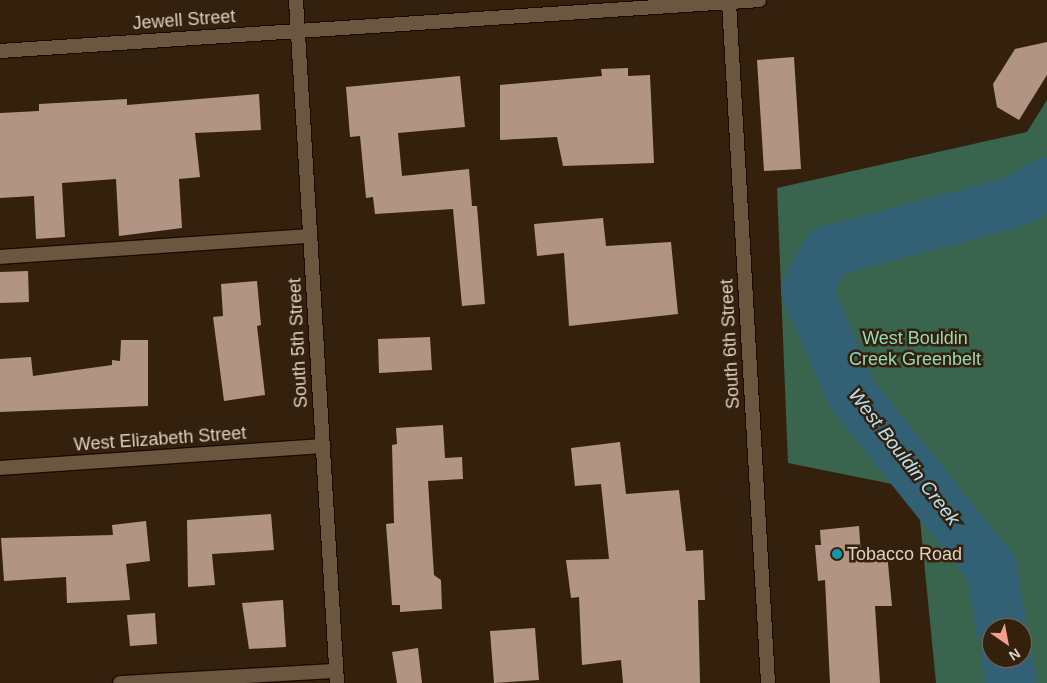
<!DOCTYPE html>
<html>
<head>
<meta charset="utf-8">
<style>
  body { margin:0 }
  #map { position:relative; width:1047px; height:683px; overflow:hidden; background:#34210d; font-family:Helvetica,sans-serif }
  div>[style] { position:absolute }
  .forest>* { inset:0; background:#39644e }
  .river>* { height:51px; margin:-25.5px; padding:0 25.5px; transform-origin:25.5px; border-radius:25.5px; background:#326075 }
  .building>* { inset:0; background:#b29484 }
  .roads { filter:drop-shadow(1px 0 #1b0a00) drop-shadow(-1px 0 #1b0a00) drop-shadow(0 1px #1b0a00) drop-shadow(0 -1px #1b0a00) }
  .service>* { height:14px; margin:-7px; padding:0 7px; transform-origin:7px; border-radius:7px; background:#6b5640 }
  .minor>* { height:14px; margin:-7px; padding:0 7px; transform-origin:7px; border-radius:7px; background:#6b5640 }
  .tertiary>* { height:14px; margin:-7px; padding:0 7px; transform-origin:7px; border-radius:7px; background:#6b5640 }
  .dots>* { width:14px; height:14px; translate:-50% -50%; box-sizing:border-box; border:2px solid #34210d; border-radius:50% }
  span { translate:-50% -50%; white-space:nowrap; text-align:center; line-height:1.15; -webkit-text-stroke:5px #34210d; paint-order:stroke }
  .street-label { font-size:18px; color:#ded1c5 }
  .park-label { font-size:18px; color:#93dbb4 }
  .poi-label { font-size:18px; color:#ded1c5 }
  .left { translate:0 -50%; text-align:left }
  .water-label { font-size:19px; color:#b6e2f8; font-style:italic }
  .north { position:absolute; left:982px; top:618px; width:50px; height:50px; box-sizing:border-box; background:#34210d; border:1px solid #786757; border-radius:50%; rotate:147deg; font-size:14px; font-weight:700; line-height:20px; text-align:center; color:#ded1c5 }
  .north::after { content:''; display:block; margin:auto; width:18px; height:22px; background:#f49d8d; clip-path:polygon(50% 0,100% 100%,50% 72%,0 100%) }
</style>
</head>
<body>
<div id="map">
  <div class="forest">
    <div style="clip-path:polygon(evenodd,1047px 100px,1047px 683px,936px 683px,917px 489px,788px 463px,777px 188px,1027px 132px,1047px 100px,992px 628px,1022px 628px,1022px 658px,992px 658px,992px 628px)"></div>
  </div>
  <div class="river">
    <div style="left:1001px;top:628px;width:61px;rotate:-99.5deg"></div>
    <div style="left:991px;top:568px;width:224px;rotate:-128.7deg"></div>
    <div style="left:851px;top:393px;width:113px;rotate:-113.4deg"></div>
    <div style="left:806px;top:289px;width:43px;rotate:-61.1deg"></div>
    <div style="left:827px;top:251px;width:196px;rotate:-14.8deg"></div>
    <div style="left:1016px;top:201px;width:36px;rotate:-32deg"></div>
    <div style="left:1006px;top:658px;width:25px;rotate:79deg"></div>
  </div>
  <div class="building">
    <div style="clip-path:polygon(1047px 42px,1047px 75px,1019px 120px,997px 107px,993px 84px,1015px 49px)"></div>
    <div style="clip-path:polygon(794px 57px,801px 169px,764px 171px,757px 60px)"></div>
    <div style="clip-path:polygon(628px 68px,628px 76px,650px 75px,654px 163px,563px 166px,557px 137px,500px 140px,500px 85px,602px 76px,601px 69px)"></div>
    <div style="clip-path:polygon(460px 76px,465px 127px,398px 133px,402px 176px,469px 169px,472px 206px,477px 206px,485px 304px,462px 306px,453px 209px,375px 214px,373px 197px,366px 198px,360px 136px,350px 137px,346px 87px)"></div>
    <div style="clip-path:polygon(259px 94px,261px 130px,195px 133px,200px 177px,179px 179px,182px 228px,119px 236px,116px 179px,62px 183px,65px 237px,36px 239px,34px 196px,0 198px,0 113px,39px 111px,39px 104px,127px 99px,127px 105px)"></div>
    <div style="clip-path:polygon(603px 218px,606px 246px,671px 242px,678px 314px,569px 326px,564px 253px,537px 256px,534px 224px)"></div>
    <div style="clip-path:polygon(28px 271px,29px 302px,0 303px,0 272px)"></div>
    <div style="clip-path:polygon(257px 281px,261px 325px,257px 326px,265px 395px,224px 401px,213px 317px,223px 316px,221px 284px)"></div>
    <div style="clip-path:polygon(430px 337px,432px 370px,379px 373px,378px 339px)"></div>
    <div style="clip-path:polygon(121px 340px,148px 340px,148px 406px,0 412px,0 359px,31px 357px,33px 376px,112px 365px,112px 360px,120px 361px)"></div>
    <div style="clip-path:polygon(443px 425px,445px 458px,462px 457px,463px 479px,428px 481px,434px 575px,441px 580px,442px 609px,400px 612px,400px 605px,392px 605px,386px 524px,394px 523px,392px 445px,397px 444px,396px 428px)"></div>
    <div style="clip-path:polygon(620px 442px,626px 494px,679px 490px,686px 551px,703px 550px,705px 600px,698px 600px,700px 683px,623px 683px,621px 660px,582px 665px,579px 597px,571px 598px,566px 560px,609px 559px,601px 484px,575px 486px,571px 448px)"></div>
    <div style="clip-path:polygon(271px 514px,274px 550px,212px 554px,215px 585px,188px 587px,187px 520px)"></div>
    <div style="clip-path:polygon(146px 521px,150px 561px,126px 564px,130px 600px,67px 603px,66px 577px,4px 581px,1px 538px,113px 535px,112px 525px)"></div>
    <div style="clip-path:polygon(859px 526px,861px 555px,887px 553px,892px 606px,875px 606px,880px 683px,830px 683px,825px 580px,818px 581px,815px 545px,821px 545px,820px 530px)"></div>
    <div style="clip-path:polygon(283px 600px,286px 647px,249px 649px,242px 603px)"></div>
    <div style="clip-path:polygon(155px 613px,157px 644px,130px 646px,127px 615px)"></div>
    <div style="clip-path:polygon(535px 628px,539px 680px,494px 683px,490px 631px)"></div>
    <div style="clip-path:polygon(418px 648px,422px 683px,397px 683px,392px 652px)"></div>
  </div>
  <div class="roads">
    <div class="service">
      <div style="left:0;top:257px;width:311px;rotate:-3.9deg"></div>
      <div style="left:120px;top:683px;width:216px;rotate:-3.2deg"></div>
    </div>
    <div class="minor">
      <div style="left:729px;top:2px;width:682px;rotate:86.72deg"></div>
      <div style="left:0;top:51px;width:761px;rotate:-3.84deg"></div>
      <div style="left:0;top:468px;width:324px;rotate:-3.9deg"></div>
    </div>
    <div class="tertiary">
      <div style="left:296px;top:0;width:684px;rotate:86.56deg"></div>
    </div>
  </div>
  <div class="dots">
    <div style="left:837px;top:554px;background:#0f9aa8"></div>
  </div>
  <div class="street-label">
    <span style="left:184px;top:20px;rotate:-4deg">Jewell Street</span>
    <span style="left:298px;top:343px;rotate:-93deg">South 5th Street</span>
    <span style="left:730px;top:344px;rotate:-93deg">South 6th Street</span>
    <span style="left:160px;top:439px;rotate:-4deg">West Elizabeth Street</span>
  </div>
  <div class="park-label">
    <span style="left:915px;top:349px">West Bouldin<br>Creek Greenbelt</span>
  </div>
  <div class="poi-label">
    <span class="left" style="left:847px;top:554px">Tobacco Road</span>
  </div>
  <div class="water-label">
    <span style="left:904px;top:457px;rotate:52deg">West Bouldin Creek</span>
  </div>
  <div class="north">N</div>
</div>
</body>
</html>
